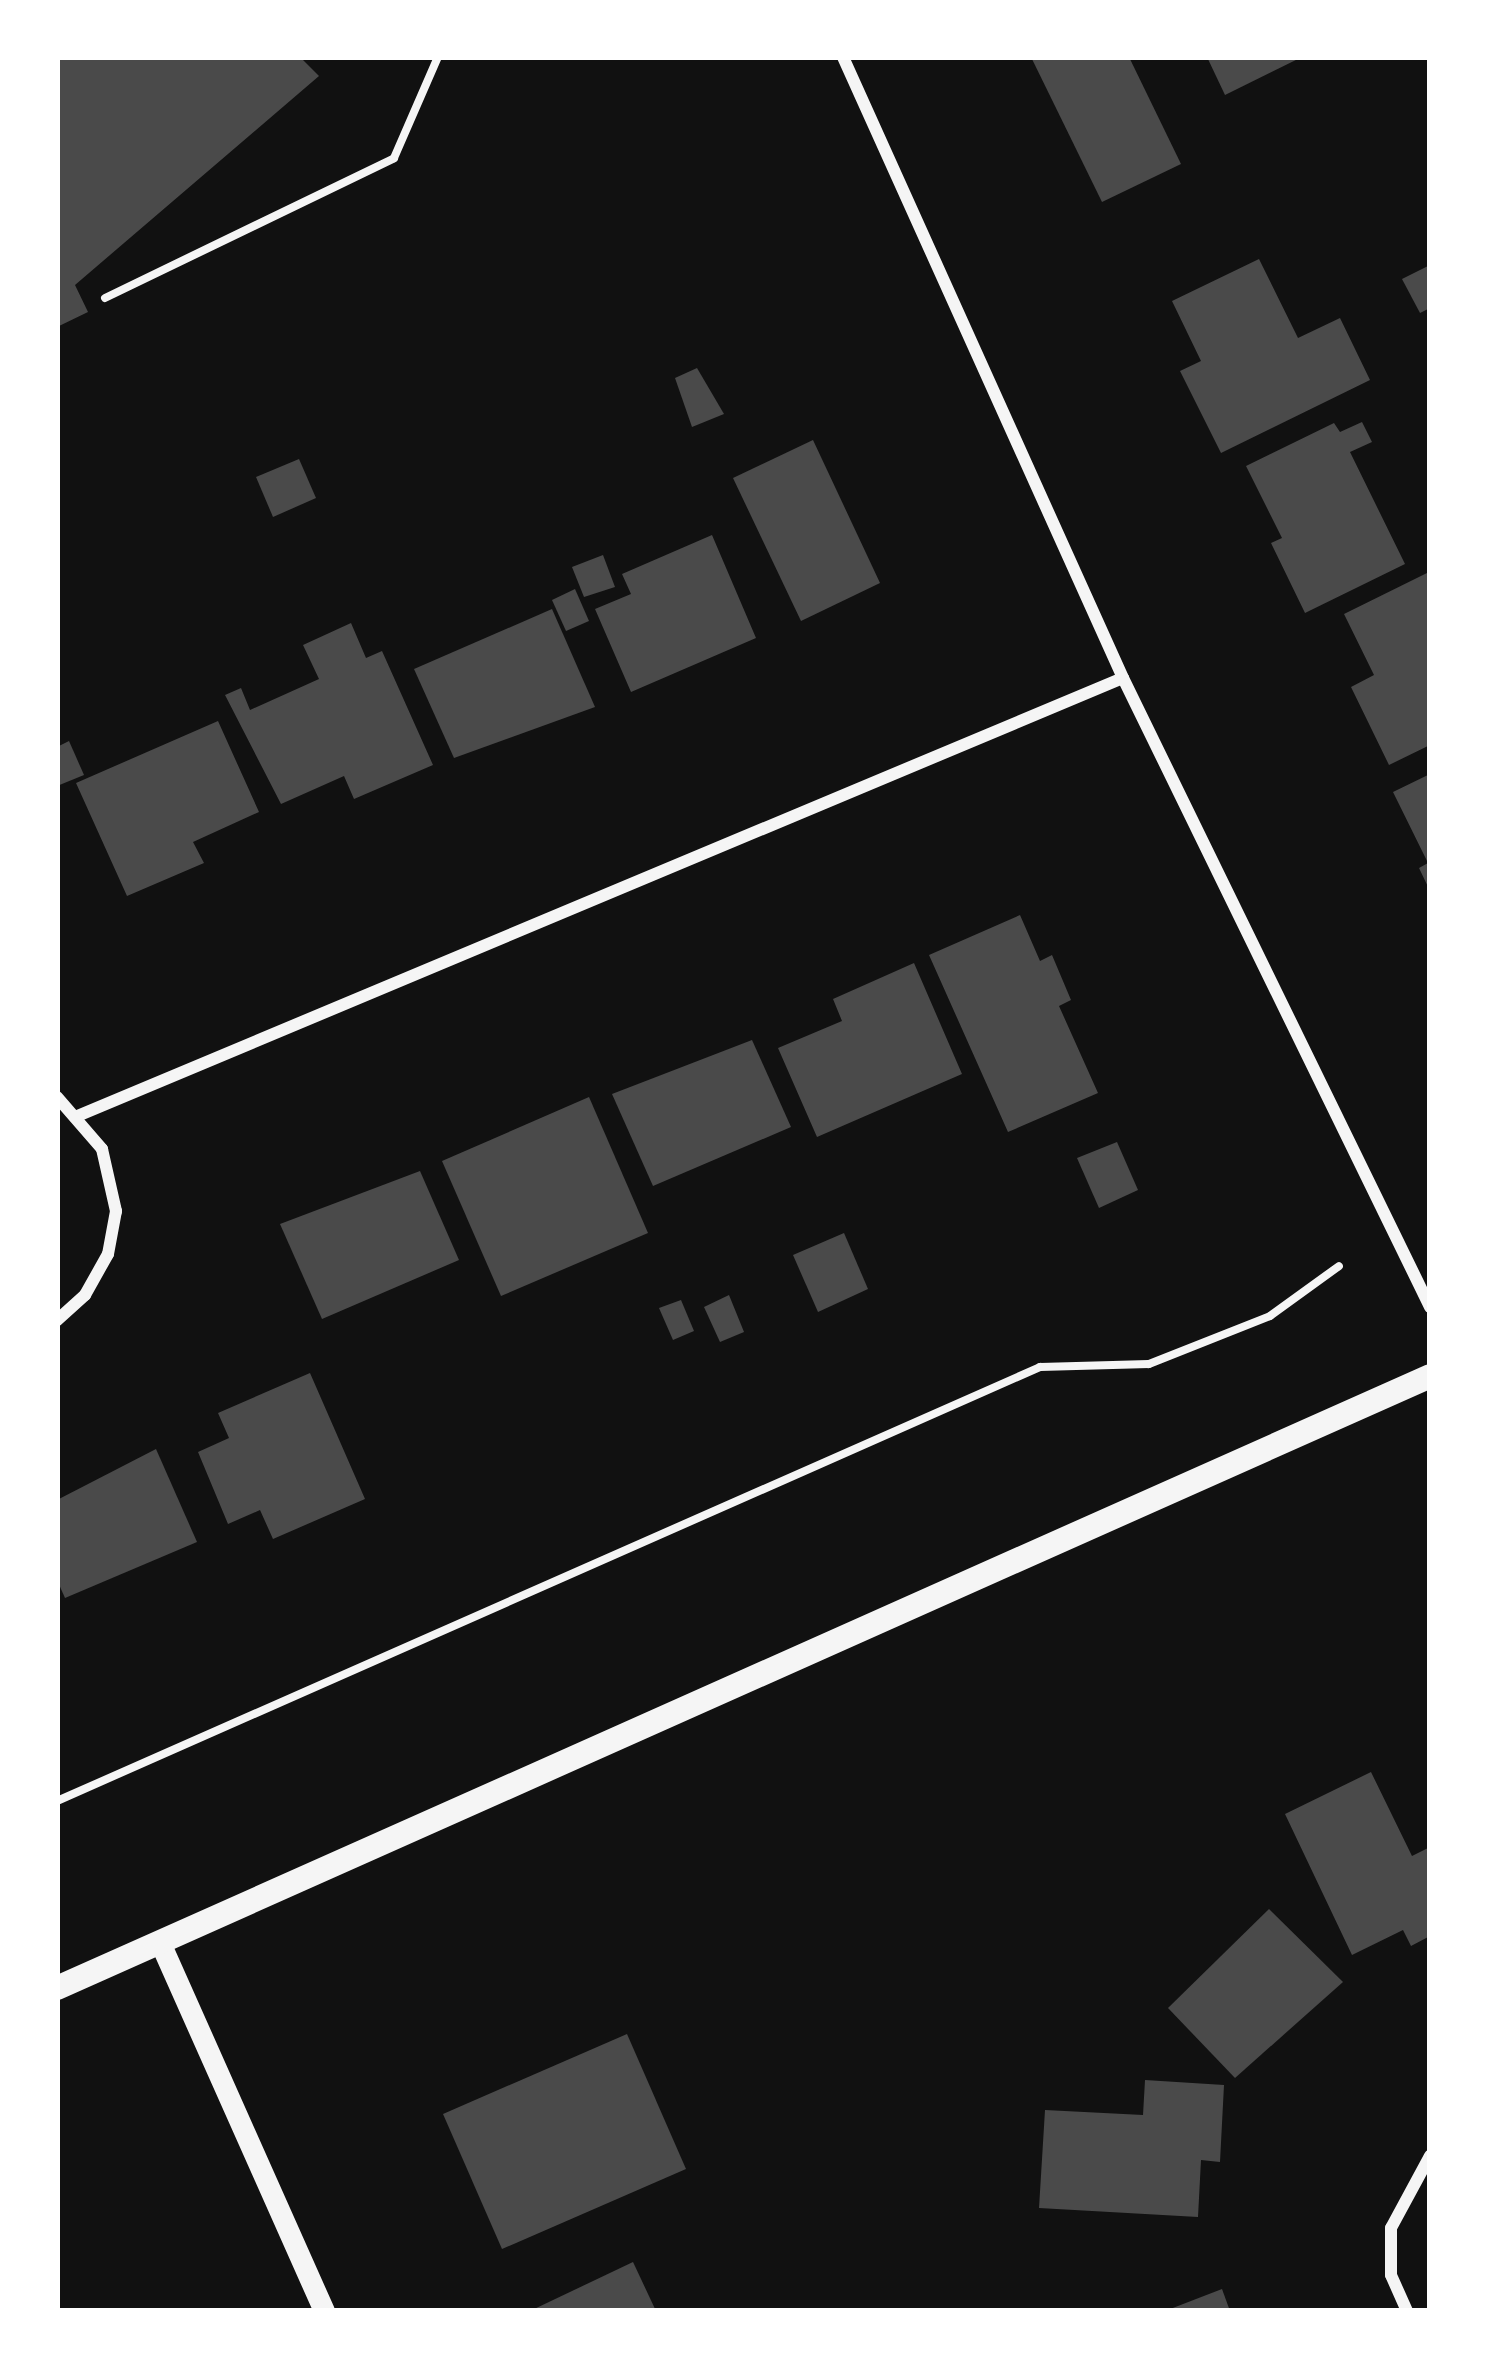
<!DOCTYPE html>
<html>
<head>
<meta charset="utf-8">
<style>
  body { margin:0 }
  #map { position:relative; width:1487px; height:2368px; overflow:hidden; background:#111; font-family:Mulish,sans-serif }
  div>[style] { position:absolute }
  .building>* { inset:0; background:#4a4a4a }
  .path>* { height:8px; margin:-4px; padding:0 4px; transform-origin:4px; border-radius:4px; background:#f5f5f5 }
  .minor>* { height:12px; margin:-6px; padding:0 6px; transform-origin:6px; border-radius:6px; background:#f5f5f5 }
  .tertiary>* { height:21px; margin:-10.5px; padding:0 10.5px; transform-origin:10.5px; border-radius:10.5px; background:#f5f5f5 }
  .secondary>* { height:24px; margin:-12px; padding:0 12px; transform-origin:12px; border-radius:12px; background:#f5f5f5 }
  span { translate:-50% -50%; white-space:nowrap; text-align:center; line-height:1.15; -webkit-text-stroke:9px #fff; paint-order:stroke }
  .frame { position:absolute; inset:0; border:60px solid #fff; pointer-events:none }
</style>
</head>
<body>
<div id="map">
  <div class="building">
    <div style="clip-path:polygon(57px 57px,300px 57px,319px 76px,75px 285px,88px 312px,57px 327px)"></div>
    <div style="clip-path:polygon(1031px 57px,1129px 57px,1181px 164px,1102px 202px)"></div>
    <div style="clip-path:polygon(1207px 57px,1302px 57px,1225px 95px)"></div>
    <div style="clip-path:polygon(1259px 259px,1298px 338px,1340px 318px,1370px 380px,1221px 453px,1180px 371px,1201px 361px,1172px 301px)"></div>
    <div style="clip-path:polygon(1430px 265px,1430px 308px,1420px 313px,1402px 279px)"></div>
    <div style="clip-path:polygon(697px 368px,724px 414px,692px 427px,675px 378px)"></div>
    <div style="clip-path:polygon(1362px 422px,1372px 442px,1350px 452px,1405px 564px,1305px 613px,1271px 543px,1282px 538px,1246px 466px,1334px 423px,1340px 432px)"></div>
    <div style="clip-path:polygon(813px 440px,880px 583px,801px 621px,733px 478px)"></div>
    <div style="clip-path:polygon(299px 459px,316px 498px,273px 517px,256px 477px)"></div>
    <div style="clip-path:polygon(712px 535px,756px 638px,631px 692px,595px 609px,631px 594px,622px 574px)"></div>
    <div style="clip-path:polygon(603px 555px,615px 587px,584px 597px,572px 567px)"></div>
    <div style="clip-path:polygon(1427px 573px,1430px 745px,1389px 765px,1351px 687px,1374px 675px,1344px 614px)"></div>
    <div style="clip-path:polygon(575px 589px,589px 621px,566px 631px,552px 600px)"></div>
    <div style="clip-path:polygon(552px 609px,595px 707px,454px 758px,414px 669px)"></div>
    <div style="clip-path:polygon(351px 623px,366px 658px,382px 651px,433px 765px,354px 799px,344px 776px,281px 804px,225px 695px,241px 688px,250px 710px,319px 679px,303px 645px)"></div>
    <div style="clip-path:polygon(218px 721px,259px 812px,193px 842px,204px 863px,127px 896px,76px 783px)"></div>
    <div style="clip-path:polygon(69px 741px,84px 775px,57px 786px,57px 747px)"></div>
    <div style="clip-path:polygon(1430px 774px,1430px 891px,1419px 868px,1428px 863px,1393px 792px)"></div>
    <div style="clip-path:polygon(1020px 915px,1040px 961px,1052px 955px,1071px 1000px,1059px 1006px,1098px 1093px,1008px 1132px,929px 955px)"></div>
    <div style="clip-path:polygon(914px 963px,962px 1074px,817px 1137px,778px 1048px,842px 1021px,833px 999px)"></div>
    <div style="clip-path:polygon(752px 1040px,791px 1127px,653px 1186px,612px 1094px)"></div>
    <div style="clip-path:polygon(589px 1097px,648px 1233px,501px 1296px,442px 1161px)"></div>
    <div style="clip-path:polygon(1117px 1142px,1138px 1190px,1099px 1208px,1077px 1158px)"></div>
    <div style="clip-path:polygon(420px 1171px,459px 1260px,322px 1319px,280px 1224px)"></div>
    <div style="clip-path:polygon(844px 1233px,868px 1289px,818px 1312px,793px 1255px)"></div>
    <div style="clip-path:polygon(729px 1295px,744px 1332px,720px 1342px,704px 1307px)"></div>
    <div style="clip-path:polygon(681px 1300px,694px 1331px,673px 1340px,659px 1308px)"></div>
    <div style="clip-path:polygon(310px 1373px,365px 1499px,273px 1539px,260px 1510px,228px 1524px,198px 1452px,229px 1438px,218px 1413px)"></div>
    <div style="clip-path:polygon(156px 1449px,197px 1542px,65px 1598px,57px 1580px,57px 1500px)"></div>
    <div style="clip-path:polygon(1371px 1772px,1412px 1856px,1430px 1847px,1430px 1936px,1411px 1946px,1403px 1930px,1352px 1955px,1285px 1814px)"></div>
    <div style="clip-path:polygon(1269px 1909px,1343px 1982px,1235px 2078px,1168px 2008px)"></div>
    <div style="clip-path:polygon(627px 2034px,686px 2169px,502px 2249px,443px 2114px)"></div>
    <div style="clip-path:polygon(1145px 2080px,1224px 2085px,1220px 2162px,1201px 2160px,1198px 2217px,1039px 2208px,1045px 2110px,1143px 2115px)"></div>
    <div style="clip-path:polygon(633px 2262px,656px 2311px,530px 2311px)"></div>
    <div style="clip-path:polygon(1222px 2289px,1230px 2311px,1165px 2311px)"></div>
  </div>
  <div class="path">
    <div style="left:105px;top:298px;width:321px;rotate:-25.8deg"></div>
    <div style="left:394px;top:158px;width:110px;rotate:-66.5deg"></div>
    <div style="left:57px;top:1801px;width:1075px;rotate:-23.82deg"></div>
    <div style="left:1040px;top:1367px;width:109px;rotate:-1.6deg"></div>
    <div style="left:1149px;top:1364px;width:130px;rotate:-21.6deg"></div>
    <div style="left:1270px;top:1316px;width:85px;rotate:-35.9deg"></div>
  </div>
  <div class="minor">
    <div style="left:843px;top:57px;width:681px;rotate:65.73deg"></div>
    <div style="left:1123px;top:678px;width:700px;rotate:63.98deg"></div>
    <div style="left:57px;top:1097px;width:69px;rotate:49.1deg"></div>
    <div style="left:102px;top:1149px;width:64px;rotate:77.3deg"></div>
    <div style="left:116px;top:1211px;width:44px;rotate:100.5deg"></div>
    <div style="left:108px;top:1254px;width:47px;rotate:119.3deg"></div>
    <div style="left:85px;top:1295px;width:38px;rotate:138deg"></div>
    <div style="left:75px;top:1117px;width:1136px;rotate:-22.73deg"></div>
    <div style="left:1407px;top:2311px;width:39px;rotate:-114deg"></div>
    <div style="left:1391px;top:2275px;width:47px;rotate:-90deg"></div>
    <div style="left:1391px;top:2228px;width:82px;rotate:-61.6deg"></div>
  </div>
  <div class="tertiary">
    <div style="left:162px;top:1947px;width:398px;rotate:66deg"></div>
  </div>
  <div class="secondary">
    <div style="left:57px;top:1988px;width:1503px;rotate:-24.02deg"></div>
  </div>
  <div class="frame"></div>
</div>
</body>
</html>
